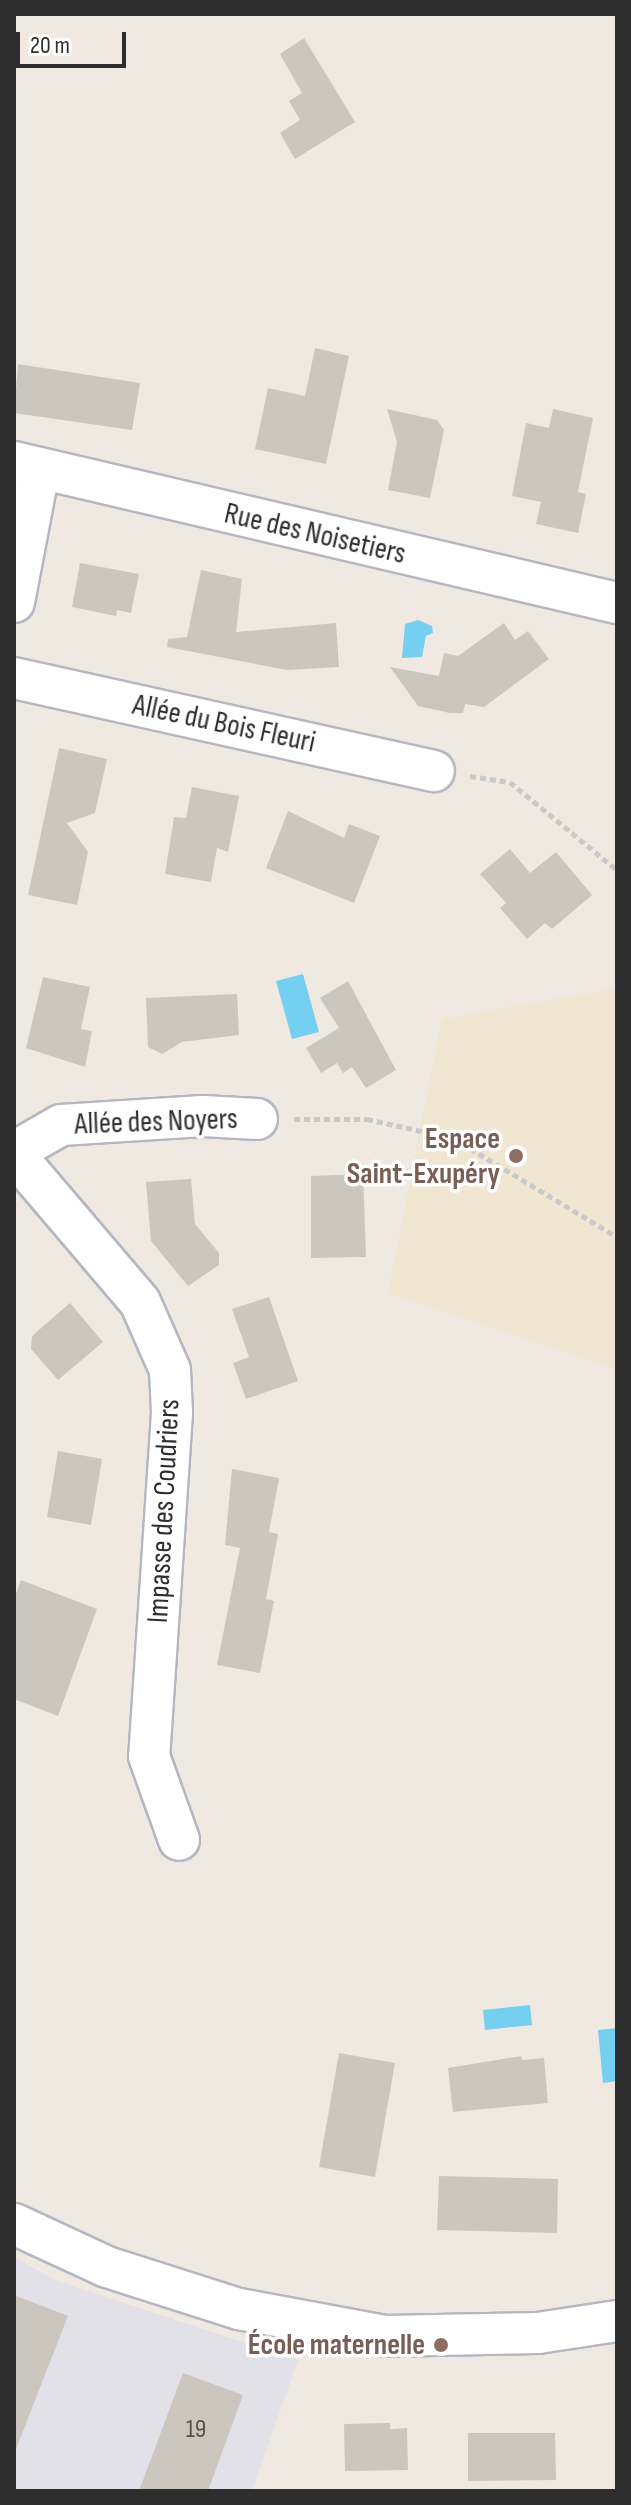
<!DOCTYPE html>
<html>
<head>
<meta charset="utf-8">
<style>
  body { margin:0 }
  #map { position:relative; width:631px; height:2505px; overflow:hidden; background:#efe9e1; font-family:"Sofia Sans Condensed",sans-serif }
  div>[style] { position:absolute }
  .industrial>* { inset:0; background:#e3e1e8 }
  .education>* { inset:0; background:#f0e6d1 }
  .water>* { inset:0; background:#75cff0 }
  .building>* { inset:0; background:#cbc7bf }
  .path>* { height:5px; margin-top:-2.5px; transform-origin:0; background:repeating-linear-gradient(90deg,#c9c9c9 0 6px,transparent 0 10px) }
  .roads { filter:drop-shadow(2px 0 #b4b7c1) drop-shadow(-2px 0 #b4b7c1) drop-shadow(0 2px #b4b7c1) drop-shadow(0 -2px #b4b7c1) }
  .minor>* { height:40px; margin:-20px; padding:0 20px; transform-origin:20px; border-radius:20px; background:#fff }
  .dots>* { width:22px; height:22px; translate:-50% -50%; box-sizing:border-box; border:4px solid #fff; border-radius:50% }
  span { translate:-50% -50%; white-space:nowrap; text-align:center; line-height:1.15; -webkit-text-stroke:7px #fff; paint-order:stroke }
  .number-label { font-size:26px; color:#555452 }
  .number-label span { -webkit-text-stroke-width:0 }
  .street-label { font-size:30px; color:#2e2e2e }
  .education-label { font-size:30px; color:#785e54; font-weight:700 }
  .right { translate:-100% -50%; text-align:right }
  .frame { position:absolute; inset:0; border:16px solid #2e2e2e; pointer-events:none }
  .scale { position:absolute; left:16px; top:32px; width:110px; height:36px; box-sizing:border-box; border:4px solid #2e2e2e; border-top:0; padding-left:10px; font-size:24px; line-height:28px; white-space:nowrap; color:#2e2e2e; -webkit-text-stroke:6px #fff; paint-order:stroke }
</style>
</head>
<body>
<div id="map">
  <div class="industrial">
    <div style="clip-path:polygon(14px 2257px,57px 2281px,298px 2360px,252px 2491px,14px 2491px)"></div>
  </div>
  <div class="education">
    <div style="clip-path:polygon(617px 988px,617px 1369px,388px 1293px,442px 1019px)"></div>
  </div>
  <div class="water">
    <div style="clip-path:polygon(418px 620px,432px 626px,433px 633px,426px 636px,422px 657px,402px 658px,405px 624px)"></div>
    <div style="clip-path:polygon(303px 974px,319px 1032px,292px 1039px,276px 981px)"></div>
    <div style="clip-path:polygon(530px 2005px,532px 2025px,485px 2030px,483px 2010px)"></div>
    <div style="clip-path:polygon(617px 2028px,617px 2081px,603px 2083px,598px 2030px)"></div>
  </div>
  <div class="building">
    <div style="clip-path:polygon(304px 38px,355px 122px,295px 159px,280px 133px,300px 120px,289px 101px,302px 93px,280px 54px)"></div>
    <div style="clip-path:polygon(315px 348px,349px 356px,326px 464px,255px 449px,268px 388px,305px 396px)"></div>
    <div style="clip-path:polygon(18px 364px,140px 383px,132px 430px,14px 413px)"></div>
    <div style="clip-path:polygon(387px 409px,437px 420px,444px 430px,430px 498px,388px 490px,397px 442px)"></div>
    <div style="clip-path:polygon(553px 409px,593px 418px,578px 492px,586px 494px,578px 533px,536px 524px,541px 502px,512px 496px,526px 423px,549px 428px)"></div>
    <div style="clip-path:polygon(80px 563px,139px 574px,131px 613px,117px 610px,116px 616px,72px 607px)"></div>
    <div style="clip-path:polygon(201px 570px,242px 579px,236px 632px,336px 623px,339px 667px,287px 670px,167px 647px,168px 639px,187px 637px)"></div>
    <div style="clip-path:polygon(504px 623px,515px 640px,528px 631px,549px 659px,484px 707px,465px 704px,463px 713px,450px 713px,418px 706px,390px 667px,439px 676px,444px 653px,458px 656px)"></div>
    <div style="clip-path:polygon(59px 748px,107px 759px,95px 813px,67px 823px,88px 852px,77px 905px,28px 895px)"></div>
    <div style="clip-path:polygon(192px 787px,239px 796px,228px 852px,217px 848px,211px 882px,165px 874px,174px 817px,186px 818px)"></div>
    <div style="clip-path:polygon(288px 811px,344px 838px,349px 824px,380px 836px,354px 903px,266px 868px)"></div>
    <div style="clip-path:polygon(510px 849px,530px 873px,556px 852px,592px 895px,552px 929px,545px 923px,527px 939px,500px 908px,506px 903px,480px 874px)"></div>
    <div style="clip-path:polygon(43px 977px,90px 987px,81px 1029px,92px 1031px,85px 1067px,26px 1048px)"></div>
    <div style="clip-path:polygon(348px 981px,396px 1070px,366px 1088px,352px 1067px,343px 1073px,337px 1063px,321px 1073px,306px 1048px,339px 1028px,320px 998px)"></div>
    <div style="clip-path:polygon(237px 994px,239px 1035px,182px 1042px,162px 1054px,148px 1047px,146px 998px)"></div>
    <div style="clip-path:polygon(363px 1174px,366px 1257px,311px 1258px,311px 1176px)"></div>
    <div style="clip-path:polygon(191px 1179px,195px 1224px,219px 1253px,219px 1265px,188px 1286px,151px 1241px,146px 1182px)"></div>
    <div style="clip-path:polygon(269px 1297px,298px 1381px,246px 1399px,233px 1363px,249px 1357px,232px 1309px)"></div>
    <div style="clip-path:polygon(70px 1303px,103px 1342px,58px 1380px,31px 1349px,32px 1336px)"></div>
    <div style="clip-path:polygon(58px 1451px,102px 1459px,91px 1525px,47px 1517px)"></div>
    <div style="clip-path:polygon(232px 1469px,279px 1478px,269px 1532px,278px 1534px,266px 1599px,274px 1601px,260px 1673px,217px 1665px,240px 1548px,225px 1545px)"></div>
    <div style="clip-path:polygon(21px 1580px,97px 1609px,58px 1716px,14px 1699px,14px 1599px)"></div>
    <div style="clip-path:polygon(339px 2053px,395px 2063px,375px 2177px,319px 2167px)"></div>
    <div style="clip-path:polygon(521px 2056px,522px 2060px,544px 2058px,548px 2103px,453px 2112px,448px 2068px)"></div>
    <div style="clip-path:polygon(439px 2176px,558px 2179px,557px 2233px,437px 2230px)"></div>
    <div style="clip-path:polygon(14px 2295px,68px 2316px,16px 2449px,14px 2449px)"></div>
    <div style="clip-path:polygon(183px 2373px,243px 2395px,208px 2491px,139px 2491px)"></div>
    <div style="clip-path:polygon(390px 2423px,390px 2429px,407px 2428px,408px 2470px,345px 2471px,344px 2424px)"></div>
    <div style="clip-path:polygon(468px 2433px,555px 2433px,556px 2480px,468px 2481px)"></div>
  </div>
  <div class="path">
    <div style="left:470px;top:776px;width:40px;rotate:8.5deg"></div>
    <div style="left:510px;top:782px;width:139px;rotate:39.4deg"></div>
    <div style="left:294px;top:1119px;width:73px"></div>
    <div style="left:367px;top:1119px;width:88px;rotate:12.5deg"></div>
    <div style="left:453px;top:1138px;width:192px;rotate:31.1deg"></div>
  </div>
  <div class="roads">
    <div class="minor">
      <div style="left:14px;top:462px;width:619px;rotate:13.16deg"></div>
      <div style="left:14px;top:602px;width:133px;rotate:-79.2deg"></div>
      <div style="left:14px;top:678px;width:430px;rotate:12.5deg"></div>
      <div style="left:14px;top:1152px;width:54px;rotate:-29.9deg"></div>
      <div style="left:61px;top:1125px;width:142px;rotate:-3.6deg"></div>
      <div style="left:203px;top:1116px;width:54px;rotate:3.2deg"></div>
      <div style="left:14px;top:1154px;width:194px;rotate:49.6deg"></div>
      <div style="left:140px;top:1302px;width:74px;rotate:66.2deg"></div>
      <div style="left:170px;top:1370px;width:43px;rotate:87.3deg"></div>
      <div style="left:172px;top:1413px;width:344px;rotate:93.8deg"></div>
      <div style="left:149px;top:1756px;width:89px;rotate:70.3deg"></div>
      <div style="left:14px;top:2224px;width:102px;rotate:24.8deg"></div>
      <div style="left:107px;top:2267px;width:139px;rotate:17.7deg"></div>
      <div style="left:239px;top:2309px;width:148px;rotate:10.5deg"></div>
      <div style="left:385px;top:2336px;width:153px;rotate:-1.1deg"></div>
      <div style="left:538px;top:2333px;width:80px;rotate:-8.6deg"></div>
    </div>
  </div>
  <div class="dots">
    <div style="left:516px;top:1156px;background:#8d6e63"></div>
    <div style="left:441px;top:2345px;background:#8d6e63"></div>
  </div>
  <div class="number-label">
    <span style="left:196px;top:2430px">19</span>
  </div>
  <div class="street-label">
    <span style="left:315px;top:534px;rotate:13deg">Rue des Noisetiers</span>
    <span style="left:224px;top:724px;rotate:12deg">Allée du Bois Fleuri</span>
    <span style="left:156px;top:1122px;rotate:-2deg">Allée des Noyers</span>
    <span style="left:164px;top:1511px;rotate:-87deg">Impasse des Coudriers</span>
  </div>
  <div class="education-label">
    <span class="right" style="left:500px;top:1156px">Espace<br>Saint-Exupéry</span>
    <span class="right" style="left:425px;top:2345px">École maternelle</span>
  </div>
  <div class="frame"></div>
  <div class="scale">20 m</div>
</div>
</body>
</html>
